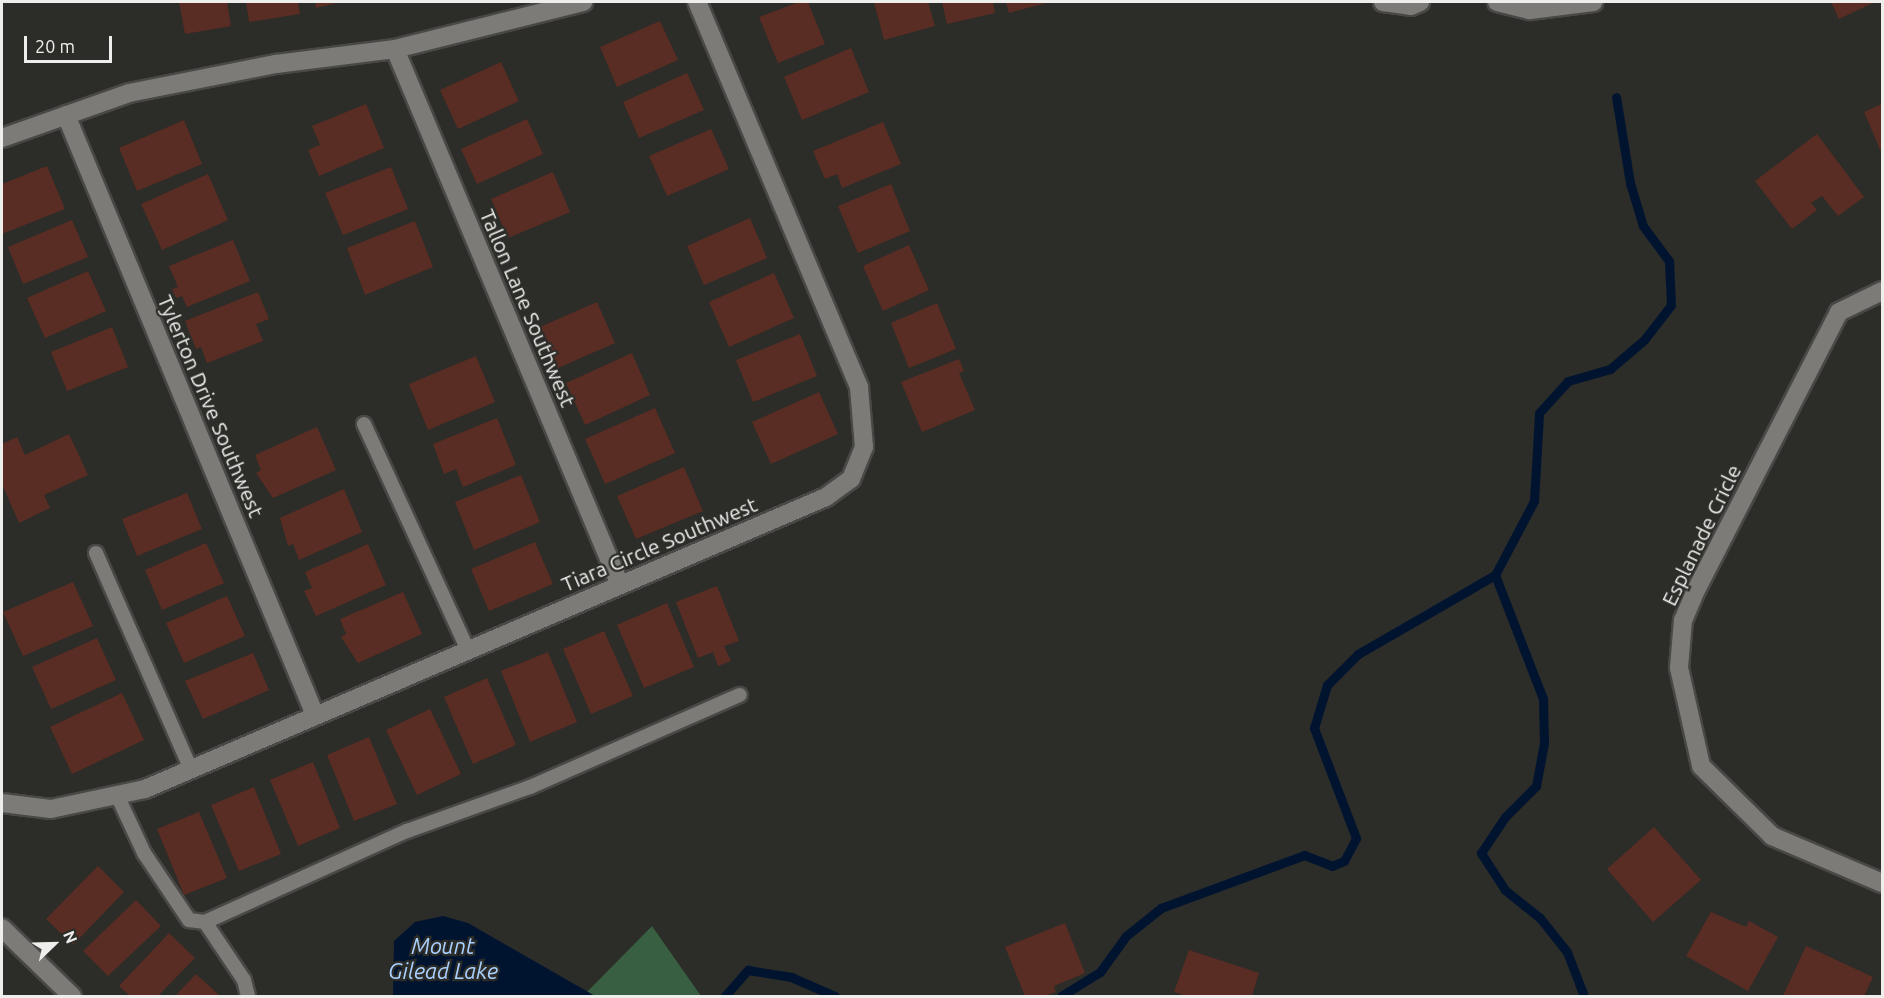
<!DOCTYPE html>
<html>
<head>
<meta charset="utf-8">
<style>
  body { margin:0 }
  #map { position:relative; width:1884px; height:998px; overflow:hidden; background:#2c2c29; font-family:Ubuntu,sans-serif }
  div>[style] { position:absolute }
  .green>* { inset:0; background:#385f42 }
  .water>* { inset:0; background:#001430 }
  .stream>* { height:9px; margin:-4.5px; padding:0 4.5px; transform-origin:4.5px; border-radius:4.5px; background:#001430 }
  .building>* { inset:0; background:#592d23 }
  .roads { filter:drop-shadow(2px 0 #494846) drop-shadow(-2px 0 #494846) drop-shadow(0 2px #494846) drop-shadow(0 -2px #494846) }
  .lane>* { height:14px; margin:-7px; padding:0 7px; transform-origin:7px; border-radius:7px; background:#7c7b78 }
  .street>* { height:18px; margin:-9px; padding:0 9px; transform-origin:9px; border-radius:9px; background:#7c7b78 }
  span { translate:-50% -50%; white-space:nowrap; text-align:center; line-height:1.15; -webkit-text-stroke:4.5px #2c2c29; paint-order:stroke }
  .street-label { font-size:21px; color:#eeeeec }
  .water-label { font-size:22px; color:#a9d1ff; font-style:italic }
  .frame { position:absolute; inset:0; border:3px solid #eeeeec; pointer-events:none }
  .north { position:absolute; left:24px; top:914px; width:60px; height:60px; -webkit-text-stroke:4px #2c2c29; paint-order:stroke; rotate:67deg; font-size:16px; font-weight:700; line-height:24px; text-align:center; color:#eeeeec }
  .north::after { content:''; display:block; margin:auto; width:21px; height:27px; background:#eeeeec; clip-path:polygon(50% 0,100% 100%,50% 72%,0 100%) }
  .scale { position:absolute; left:24px; top:36px; width:88px; height:27px; box-sizing:border-box; border:3px solid #eeeeec; border-top:0; padding-left:8px; font-size:18px; line-height:21px; white-space:nowrap; color:#eeeeec; -webkit-text-stroke:4px #2c2c29; paint-order:stroke }
</style>
</head>
<body>
<div id="map">
  <div class="green">
    <div style="clip-path:polygon(652px 926px,701px 996px,583px 996px)"></div>
  </div>
  <div class="water">
    <div style="clip-path:polygon(443px 916px,468px 923px,595px 996px,393px 996px,394px 941px,415px 922px)"></div>
  </div>
  <div class="stream">
    <div style="left:1495px;top:575px;width:133px;rotate:68.8deg"></div>
    <div style="left:1543px;top:699px;width:44px;rotate:88.7deg"></div>
    <div style="left:1544px;top:743px;width:44px;rotate:100.5deg"></div>
    <div style="left:1536px;top:786px;width:44px;rotate:135deg"></div>
    <div style="left:1505px;top:817px;width:43px;rotate:123.7deg"></div>
    <div style="left:1481px;top:853px;width:44px;rotate:57deg"></div>
    <div style="left:1505px;top:890px;width:45px;rotate:38.7deg"></div>
    <div style="left:1540px;top:918px;width:43px;rotate:51.5deg"></div>
    <div style="left:1567px;top:952px;width:47px;rotate:68.9deg"></div>
    <div style="left:725px;top:996px;width:35px;rotate:-49deg"></div>
    <div style="left:748px;top:970px;width:44px;rotate:9.2deg"></div>
    <div style="left:791px;top:977px;width:48px;rotate:23.4deg"></div>
    <div style="left:1061px;top:996px;width:46px;rotate:-31.6deg"></div>
    <div style="left:1100px;top:972px;width:44px;rotate:-54.2deg"></div>
    <div style="left:1126px;top:936px;width:45px;rotate:-38.7deg"></div>
    <div style="left:1161px;top:908px;width:153px;rotate:-20.3deg"></div>
    <div style="left:1304px;top:855px;width:30px;rotate:21deg"></div>
    <div style="left:1332px;top:866px;width:13px;rotate:-23deg"></div>
    <div style="left:1344px;top:861px;width:26px;rotate:-62deg"></div>
    <div style="left:1356px;top:838px;width:118px;rotate:-110.9deg"></div>
    <div style="left:1314px;top:728px;width:45px;rotate:-73.2deg"></div>
    <div style="left:1327px;top:685px;width:44px;rotate:-45deg"></div>
    <div style="left:1358px;top:654px;width:158px;rotate:-30deg"></div>
    <div style="left:1495px;top:575px;width:84px;rotate:-62.2deg"></div>
    <div style="left:1534px;top:501px;width:88px;rotate:-86.7deg"></div>
    <div style="left:1539px;top:413px;width:43px;rotate:-47.8deg"></div>
    <div style="left:1568px;top:381px;width:44px;rotate:-15.9deg"></div>
    <div style="left:1610px;top:369px;width:45px;rotate:-40.5deg"></div>
    <div style="left:1644px;top:340px;width:44px;rotate:-52.4deg"></div>
    <div style="left:1671px;top:305px;width:44px;rotate:-92.6deg"></div>
    <div style="left:1669px;top:261px;width:44px;rotate:-126.6deg"></div>
    <div style="left:1643px;top:226px;width:45px;rotate:-106.8deg"></div>
    <div style="left:1630px;top:183px;width:87px;rotate:-99.2deg"></div>
  </div>
  <div class="building">
    <div style="clip-path:polygon(179px 2px,227px 2px,231px 26px,185px 34px)"></div>
    <div style="clip-path:polygon(246px 2px,298px 2px,300px 14px,249px 22px)"></div>
    <div style="clip-path:polygon(315px 2px,341px 2px,316px 8px)"></div>
    <div style="clip-path:polygon(799px 2px,808px 2px,825px 44px,778px 63px,759px 17px)"></div>
    <div style="clip-path:polygon(874px 2px,928px 2px,935px 26px,884px 40px)"></div>
    <div style="clip-path:polygon(942px 2px,993px 2px,995px 13px,947px 24px)"></div>
    <div style="clip-path:polygon(1006px 2px,1050px 2px,1009px 13px)"></div>
    <div style="clip-path:polygon(1831px 2px,1875px 2px,1839px 19px)"></div>
    <div style="clip-path:polygon(660px 21px,678px 60px,617px 87px,600px 47px)"></div>
    <div style="clip-path:polygon(851px 48px,869px 92px,802px 120px,784px 77px)"></div>
    <div style="clip-path:polygon(501px 62px,519px 101px,458px 129px,440px 90px)"></div>
    <div style="clip-path:polygon(687px 73px,704px 110px,639px 138px,623px 102px)"></div>
    <div style="clip-path:polygon(366px 104px,384px 148px,319px 176px,308px 150px,320px 145px,312px 126px)"></div>
    <div style="clip-path:polygon(1882px 104px,1882px 154px,1864px 112px)"></div>
    <div style="clip-path:polygon(527px 119px,543px 154px,477px 184px,461px 149px)"></div>
    <div style="clip-path:polygon(184px 120px,202px 164px,137px 191px,119px 148px)"></div>
    <div style="clip-path:polygon(883px 122px,901px 164px,842px 188px,837px 174px,825px 179px,813px 151px)"></div>
    <div style="clip-path:polygon(711px 129px,729px 169px,667px 196px,649px 156px)"></div>
    <div style="clip-path:polygon(1817px 134px,1864px 197px,1838px 216px,1822px 196px,1811px 203px,1817px 210px,1792px 229px,1755px 181px)"></div>
    <div style="clip-path:polygon(47px 166px,65px 209px,2px 234px,2px 184px)"></div>
    <div style="clip-path:polygon(391px 167px,408px 209px,343px 235px,325px 193px)"></div>
    <div style="clip-path:polygon(553px 172px,570px 212px,508px 238px,491px 199px)"></div>
    <div style="clip-path:polygon(208px 174px,228px 220px,162px 250px,141px 204px)"></div>
    <div style="clip-path:polygon(891px 184px,910px 231px,858px 253px,838px 206px)"></div>
    <div style="clip-path:polygon(750px 218px,767px 258px,704px 285px,687px 246px)"></div>
    <div style="clip-path:polygon(72px 220px,88px 257px,23px 284px,8px 247px)"></div>
    <div style="clip-path:polygon(415px 221px,433px 267px,365px 295px,347px 248px)"></div>
    <div style="clip-path:polygon(233px 240px,250px 281px,187px 307px,182px 296px,176px 298px,172px 289px,178px 287px,169px 266px)"></div>
    <div style="clip-path:polygon(909px 245px,929px 290px,883px 311px,863px 266px)"></div>
    <div style="clip-path:polygon(88px 271px,106px 311px,45px 338px,27px 298px)"></div>
    <div style="clip-path:polygon(774px 273px,794px 318px,729px 347px,709px 302px)"></div>
    <div style="clip-path:polygon(258px 292px,269px 319px,256px 324px,263px 341px,207px 363px,201px 347px,196px 349px,185px 321px)"></div>
    <div style="clip-path:polygon(597px 302px,615px 343px,558px 368px,540px 327px)"></div>
    <div style="clip-path:polygon(937px 303px,956px 349px,909px 368px,891px 323px)"></div>
    <div style="clip-path:polygon(112px 327px,128px 367px,67px 391px,51px 352px)"></div>
    <div style="clip-path:polygon(800px 334px,817px 376px,753px 402px,736px 360px)"></div>
    <div style="clip-path:polygon(632px 353px,650px 395px,585px 425px,566px 383px)"></div>
    <div style="clip-path:polygon(476px 356px,495px 402px,428px 430px,409px 384px)"></div>
    <div style="clip-path:polygon(959px 359px,964px 371px,959px 373px,975px 410px,922px 432px,901px 382px)"></div>
    <div style="clip-path:polygon(819px 392px,838px 434px,771px 464px,752px 422px)"></div>
    <div style="clip-path:polygon(655px 408px,675px 453px,605px 484px,585px 439px)"></div>
    <div style="clip-path:polygon(497px 418px,516px 465px,463px 487px,456px 469px,444px 474px,433px 444px)"></div>
    <div style="clip-path:polygon(317px 427px,336px 470px,273px 498px,256px 473px,261px 470px,255px 455px)"></div>
    <div style="clip-path:polygon(69px 434px,88px 475px,44px 495px,50px 508px,19px 523px,2px 484px,2px 444px,17px 437px,25px 455px)"></div>
    <div style="clip-path:polygon(684px 467px,703px 511px,636px 539px,617px 496px)"></div>
    <div style="clip-path:polygon(521px 475px,540px 522px,474px 550px,455px 502px)"></div>
    <div style="clip-path:polygon(344px 489px,362px 532px,299px 560px,293px 544px,288px 546px,280px 518px)"></div>
    <div style="clip-path:polygon(187px 493px,202px 529px,137px 556px,122px 519px)"></div>
    <div style="clip-path:polygon(535px 542px,553px 584px,489px 611px,471px 569px)"></div>
    <div style="clip-path:polygon(206px 543px,224px 583px,162px 610px,145px 570px)"></div>
    <div style="clip-path:polygon(368px 544px,386px 585px,316px 616px,304px 591px,312px 588px,305px 572px)"></div>
    <div style="clip-path:polygon(73px 582px,93px 626px,23px 656px,3px 612px)"></div>
    <div style="clip-path:polygon(717px 586px,739px 641px,724px 646px,731px 661px,718px 666px,713px 652px,698px 658px,676px 602px)"></div>
    <div style="clip-path:polygon(403px 592px,422px 634px,358px 663px,341px 637px,346px 634px,340px 619px)"></div>
    <div style="clip-path:polygon(227px 596px,245px 636px,184px 663px,166px 623px)"></div>
    <div style="clip-path:polygon(667px 603px,694px 667px,644px 688px,617px 625px)"></div>
    <div style="clip-path:polygon(604px 631px,633px 696px,591px 714px,563px 649px)"></div>
    <div style="clip-path:polygon(97px 638px,116px 680px,51px 709px,32px 667px)"></div>
    <div style="clip-path:polygon(548px 652px,577px 722px,530px 742px,501px 671px)"></div>
    <div style="clip-path:polygon(253px 653px,269px 690px,203px 719px,185px 681px)"></div>
    <div style="clip-path:polygon(487px 678px,516px 745px,473px 764px,444px 697px)"></div>
    <div style="clip-path:polygon(122px 693px,144px 740px,72px 774px,50px 727px)"></div>
    <div style="clip-path:polygon(430px 709px,461px 774px,417px 795px,386px 730px)"></div>
    <div style="clip-path:polygon(369px 737px,397px 804px,354px 821px,327px 755px)"></div>
    <div style="clip-path:polygon(313px 762px,340px 828px,298px 846px,270px 780px)"></div>
    <div style="clip-path:polygon(254px 787px,281px 854px,239px 871px,211px 805px)"></div>
    <div style="clip-path:polygon(199px 812px,227px 878px,184px 895px,157px 829px)"></div>
    <div style="clip-path:polygon(1654px 827px,1701px 880px,1653px 922px,1607px 869px)"></div>
    <div style="clip-path:polygon(98px 866px,124px 892px,73px 945px,46px 919px)"></div>
    <div style="clip-path:polygon(136px 900px,161px 926px,108px 976px,83px 951px)"></div>
    <div style="clip-path:polygon(1711px 912px,1746px 927px,1749px 921px,1778px 937px,1748px 991px,1686px 956px)"></div>
    <div style="clip-path:polygon(1065px 923px,1085px 973px,1054px 986px,1056px 992px,1044px 996px,1025px 996px,1005px 947px)"></div>
    <div style="clip-path:polygon(169px 933px,195px 958px,158px 996px,130px 996px,119px 986px)"></div>
    <div style="clip-path:polygon(1806px 946px,1873px 977px,1864px 996px,1783px 996px)"></div>
    <div style="clip-path:polygon(1189px 950px,1259px 973px,1252px 996px,1187px 996px,1174px 992px)"></div>
    <div style="clip-path:polygon(196px 974px,220px 996px,175px 996px)"></div>
  </div>
  <div class="roads">
    <div class="lane">
      <div style="left:364px;top:424px;width:249px;rotate:65.3deg"></div>
      <div style="left:96px;top:553px;width:236px;rotate:66.3deg"></div>
      <div style="left:117px;top:795px;width:64px;rotate:65deg"></div>
      <div style="left:144px;top:853px;width:81px;rotate:56.1deg"></div>
      <div style="left:189px;top:920px;width:16px;rotate:7deg"></div>
      <div style="left:205px;top:922px;width:222px;rotate:-24.3deg"></div>
      <div style="left:407px;top:831px;width:131px;rotate:-19.7deg"></div>
      <div style="left:530px;top:787px;width:229px;rotate:-23.7deg"></div>
      <div style="left:205px;top:922px;width:70px;rotate:56.1deg"></div>
      <div style="left:244px;top:980px;width:16px;rotate:76deg"></div>
    </div>
    <div class="street">
      <div style="left:1383px;top:2px;width:28px;rotate:8deg"></div>
      <div style="left:1411px;top:6px;width:10px;rotate:-24deg"></div>
      <div style="left:1497px;top:2px;width:34px;rotate:14deg"></div>
      <div style="left:1530px;top:10px;width:64px;rotate:-7.2deg"></div>
      <div style="left:395px;top:49px;width:581px;rotate:67.23deg"></div>
      <div style="left:66px;top:115px;width:650px;rotate:67.46deg"></div>
      <div style="left:2px;top:138px;width:135px;rotate:-19.5deg"></div>
      <div style="left:129px;top:93px;width:150px;rotate:-11.2deg"></div>
      <div style="left:276px;top:64px;width:120px;rotate:-7.2deg"></div>
      <div style="left:395px;top:49px;width:194px;rotate:-14deg"></div>
      <div style="left:1882px;top:291px;width:48px;rotate:154deg"></div>
      <div style="left:1839px;top:312px;width:313px;rotate:117.2deg"></div>
      <div style="left:1696px;top:590px;width:33px;rotate:113deg"></div>
      <div style="left:1683px;top:620px;width:48px;rotate:94.8deg"></div>
      <div style="left:1679px;top:668px;width:100px;rotate:77.3deg"></div>
      <div style="left:1701px;top:766px;width:100px;rotate:44.6deg"></div>
      <div style="left:1772px;top:836px;width:120px;rotate:23.1deg"></div>
      <div style="left:2px;top:803px;width:49px;rotate:7deg"></div>
      <div style="left:51px;top:809px;width:96px;rotate:-12deg"></div>
      <div style="left:145px;top:789px;width:741px;rotate:-23.21deg"></div>
      <div style="left:826px;top:497px;width:31px;rotate:-36deg"></div>
      <div style="left:851px;top:479px;width:35px;rotate:-68deg"></div>
      <div style="left:864px;top:447px;width:60px;rotate:-94.8deg"></div>
      <div style="left:859px;top:387px;width:418px;rotate:-112.8deg"></div>
      <div style="left:2px;top:928px;width:98px;rotate:44.2deg"></div>
    </div>
  </div>
  <div class="street-label">
    <span style="left:528px;top:308px;rotate:67deg">Tallon Lane Southwest</span>
    <span style="left:211px;top:406px;rotate:67deg">Tylerton Drive Southwest</span>
    <span style="left:1701px;top:535px;rotate:-64deg">Esplanade Cricle</span>
    <span style="left:659px;top:544px;rotate:-23deg">Tiara Circle Southwest</span>
  </div>
  <div class="water-label">
    <span style="left:443px;top:958px">Mount<br>Gilead Lake</span>
  </div>
  <div class="frame"></div>
  <div class="north">N</div>
  <div class="scale">20 m</div>
</div>
</body>
</html>
